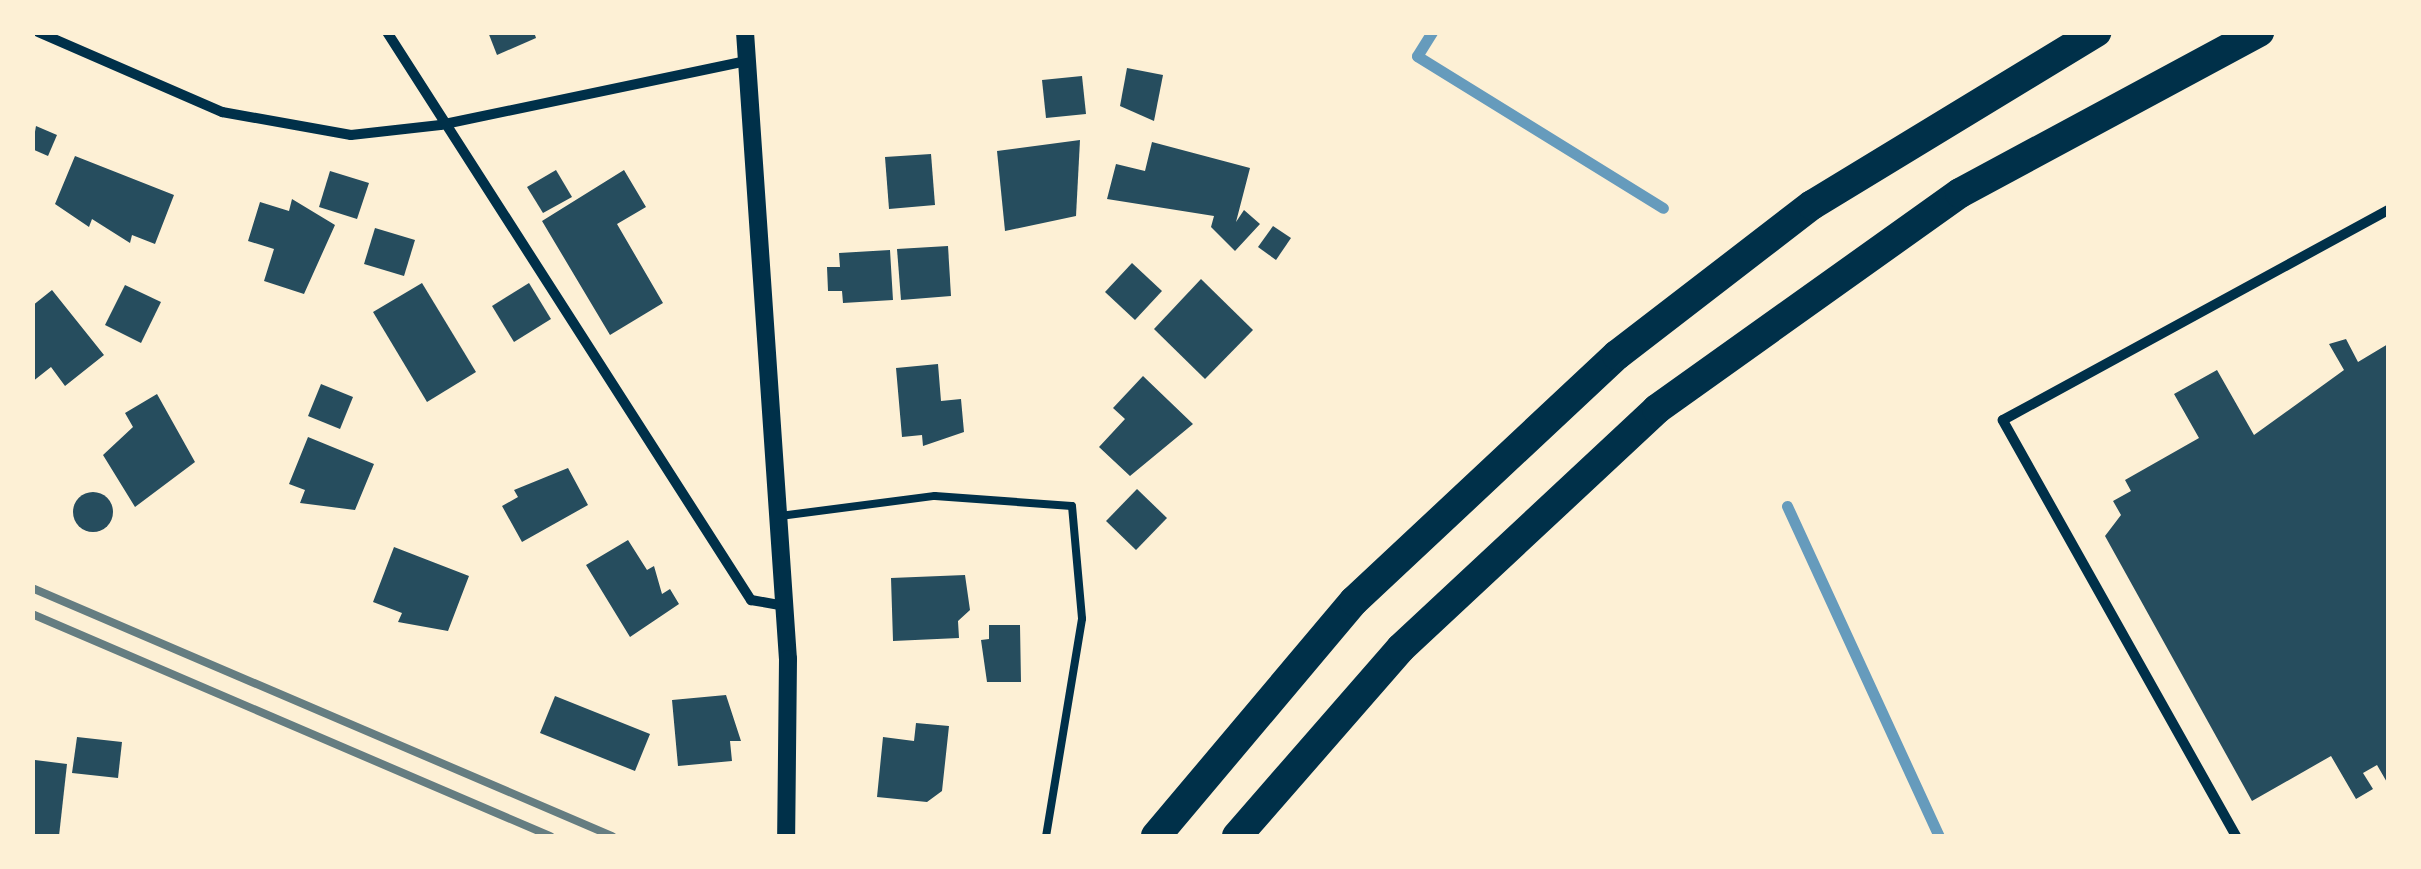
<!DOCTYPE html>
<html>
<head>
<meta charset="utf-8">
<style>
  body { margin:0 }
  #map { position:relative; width:2421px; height:869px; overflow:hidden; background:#fdf0d5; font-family:Raleway,sans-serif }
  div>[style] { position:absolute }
  .stream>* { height:11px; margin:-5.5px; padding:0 5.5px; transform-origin:5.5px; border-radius:5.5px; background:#669bbc }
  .building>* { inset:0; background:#264d5e }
  .round { border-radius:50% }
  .service>* { height:8px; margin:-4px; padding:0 4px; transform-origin:4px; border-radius:4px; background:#003049 }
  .minor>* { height:10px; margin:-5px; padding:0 5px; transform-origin:5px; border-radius:5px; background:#003049 }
  .tertiary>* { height:18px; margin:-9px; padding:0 9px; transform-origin:9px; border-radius:9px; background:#003049 }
  .motorway>* { height:30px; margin:-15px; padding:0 15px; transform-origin:15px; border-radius:15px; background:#003049 }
  .rail>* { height:8px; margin:-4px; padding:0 4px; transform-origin:4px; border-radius:4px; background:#657d81 }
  span { translate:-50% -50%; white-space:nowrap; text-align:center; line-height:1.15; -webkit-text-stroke:8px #fdf0d5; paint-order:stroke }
  .frame { position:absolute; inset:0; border:35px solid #fdf0d5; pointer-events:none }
</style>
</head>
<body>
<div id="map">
  <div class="stream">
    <div style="left:1432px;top:32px;width:28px;rotate:122deg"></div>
    <div style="left:1417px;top:56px;width:289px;rotate:31.7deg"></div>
    <div style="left:1787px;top:506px;width:363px;rotate:65.3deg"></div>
  </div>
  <div class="building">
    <div style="clip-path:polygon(488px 32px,534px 32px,536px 38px,497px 55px)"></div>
    <div style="clip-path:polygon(1127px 68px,1163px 75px,1154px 121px,1120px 106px)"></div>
    <div style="clip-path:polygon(1082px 76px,1086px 114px,1046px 118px,1042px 80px)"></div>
    <div style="clip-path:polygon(36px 126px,57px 135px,48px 156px,32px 149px)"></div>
    <div style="clip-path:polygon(1080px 140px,1076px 216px,1005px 231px,997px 151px)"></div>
    <div style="clip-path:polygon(1152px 142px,1250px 168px,1236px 222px,1244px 210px,1260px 224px,1235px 251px,1211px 227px,1214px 216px,1107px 199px,1116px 164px,1145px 171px)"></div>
    <div style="clip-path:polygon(931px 154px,935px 205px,889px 209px,885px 157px)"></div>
    <div style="clip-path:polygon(75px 156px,174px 195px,155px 244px,132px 235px,130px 243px,92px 219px,89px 227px,55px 204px)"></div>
    <div style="clip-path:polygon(556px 170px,572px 197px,543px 213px,527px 187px)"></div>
    <div style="clip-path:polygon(624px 170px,646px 207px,617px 224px,663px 303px,610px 335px,542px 221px)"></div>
    <div style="clip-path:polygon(330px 171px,369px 183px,357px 219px,319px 207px)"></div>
    <div style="clip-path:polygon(292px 199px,335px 225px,304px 294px,264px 281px,274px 249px,248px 241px,260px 202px,289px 211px)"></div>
    <div style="clip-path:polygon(1273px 226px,1291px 238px,1276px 260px,1258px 247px)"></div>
    <div style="clip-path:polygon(375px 228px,415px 240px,404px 276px,364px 264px)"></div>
    <div style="clip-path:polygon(948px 246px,951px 296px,901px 300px,897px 249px)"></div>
    <div style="clip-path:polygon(890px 250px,893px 300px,843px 303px,842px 291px,828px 291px,827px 267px,840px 267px,839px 253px)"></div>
    <div style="clip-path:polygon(1132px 263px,1162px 291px,1135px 320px,1105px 292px)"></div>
    <div style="clip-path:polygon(1201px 279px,1253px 330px,1205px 379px,1154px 329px)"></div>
    <div style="clip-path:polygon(422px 283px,476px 372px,427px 402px,373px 312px)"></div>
    <div style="clip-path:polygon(529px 283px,551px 319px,514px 342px,492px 306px)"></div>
    <div style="clip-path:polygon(125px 285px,161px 302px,141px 343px,105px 325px)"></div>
    <div style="clip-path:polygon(52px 290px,104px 355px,65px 386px,51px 367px,32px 382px,32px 306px)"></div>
    <div style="clip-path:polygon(2346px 339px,2358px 362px,2388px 344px,2388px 784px,2377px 765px,2363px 773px,2373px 789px,2356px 799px,2331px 756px,2252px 801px,2105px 536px,2121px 515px,2113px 501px,2131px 491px,2125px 480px,2199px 438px,2174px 394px,2217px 370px,2254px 435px,2344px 370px,2329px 344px)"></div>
    <div style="clip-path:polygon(938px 364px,941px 401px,961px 399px,964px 432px,923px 446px,922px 435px,902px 437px,896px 368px)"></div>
    <div style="clip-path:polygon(1143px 376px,1193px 424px,1130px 476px,1099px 447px,1125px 419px,1113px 408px)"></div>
    <div style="clip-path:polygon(321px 384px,353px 397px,340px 429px,308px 416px)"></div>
    <div style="clip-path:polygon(157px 394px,195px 462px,135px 507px,103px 455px,133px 427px,125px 413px)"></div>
    <div style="clip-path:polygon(308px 437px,374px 464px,355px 510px,300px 503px,305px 490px,289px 484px)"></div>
    <div style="clip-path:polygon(568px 468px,588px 505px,522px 542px,502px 506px,518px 497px,514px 490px)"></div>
    <div style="clip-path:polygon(1137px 489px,1167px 518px,1136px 550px,1106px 521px)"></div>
    <div class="round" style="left:73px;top:492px;width:40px;height:40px"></div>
    <div style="clip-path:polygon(628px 540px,647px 570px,654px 566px,662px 594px,670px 589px,679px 604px,630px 637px,586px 565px)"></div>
    <div style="clip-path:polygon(394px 547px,469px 576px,448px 631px,398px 622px,402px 613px,373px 602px)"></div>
    <div style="clip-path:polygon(965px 575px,970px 610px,958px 621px,959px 638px,893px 641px,891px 578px)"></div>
    <div style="clip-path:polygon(989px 625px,1020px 625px,1021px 682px,987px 682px,981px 640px,989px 639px)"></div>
    <div style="clip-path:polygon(726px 695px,741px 741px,730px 741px,732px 761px,678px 766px,672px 700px)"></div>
    <div style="clip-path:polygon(555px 696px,650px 734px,635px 771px,540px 733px)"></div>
    <div style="clip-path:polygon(916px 723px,949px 726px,942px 791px,927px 802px,877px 797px,883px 737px,914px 741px)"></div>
    <div style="clip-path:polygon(77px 737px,122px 742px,118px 778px,72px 773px)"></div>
    <div style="clip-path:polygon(35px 760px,67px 764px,59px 836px,32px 836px)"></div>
  </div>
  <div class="service">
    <div style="left:780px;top:516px;width:156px;rotate:-7.4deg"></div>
    <div style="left:935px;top:496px;width:137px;rotate:4.2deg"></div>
    <div style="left:1072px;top:506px;width:113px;rotate:84.9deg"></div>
    <div style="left:1082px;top:619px;width:220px;rotate:99.4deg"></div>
  </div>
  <div class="minor">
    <div style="left:38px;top:32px;width:201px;rotate:23.5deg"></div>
    <div style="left:222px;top:112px;width:131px;rotate:10.1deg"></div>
    <div style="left:351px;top:135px;width:90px;rotate:-6.4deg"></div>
    <div style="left:440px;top:125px;width:313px;rotate:-11.8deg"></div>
    <div style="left:387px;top:32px;width:675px;rotate:57.35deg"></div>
    <div style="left:751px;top:600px;width:35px;rotate:10deg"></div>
    <div style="left:2236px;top:836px;width:477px;rotate:-119.3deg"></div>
    <div style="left:2003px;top:420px;width:439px;rotate:-28.6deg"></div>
  </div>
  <div class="tertiary">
    <div style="left:745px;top:32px;width:628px;rotate:86.08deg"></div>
    <div style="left:788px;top:659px;width:177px;rotate:90.6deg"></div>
  </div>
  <div class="motorway">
    <div style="left:1156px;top:836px;width:307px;rotate:-49.9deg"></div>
    <div style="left:1354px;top:601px;width:360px;rotate:-43.1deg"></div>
    <div style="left:1617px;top:355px;width:246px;rotate:-37.6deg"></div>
    <div style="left:1812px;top:205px;width:333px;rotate:-31.3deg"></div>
    <div style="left:1237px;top:836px;width:249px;rotate:-48.9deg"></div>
    <div style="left:1401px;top:648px;width:350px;rotate:-43deg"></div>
    <div style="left:1657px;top:409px;width:372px;rotate:-35.5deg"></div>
    <div style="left:1960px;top:193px;width:340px;rotate:-28.3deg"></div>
  </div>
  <div class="rail">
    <div style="left:32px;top:588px;width:631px;rotate:23.15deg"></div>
    <div style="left:32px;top:614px;width:564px;rotate:23.2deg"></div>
  </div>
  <div class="frame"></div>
</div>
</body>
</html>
